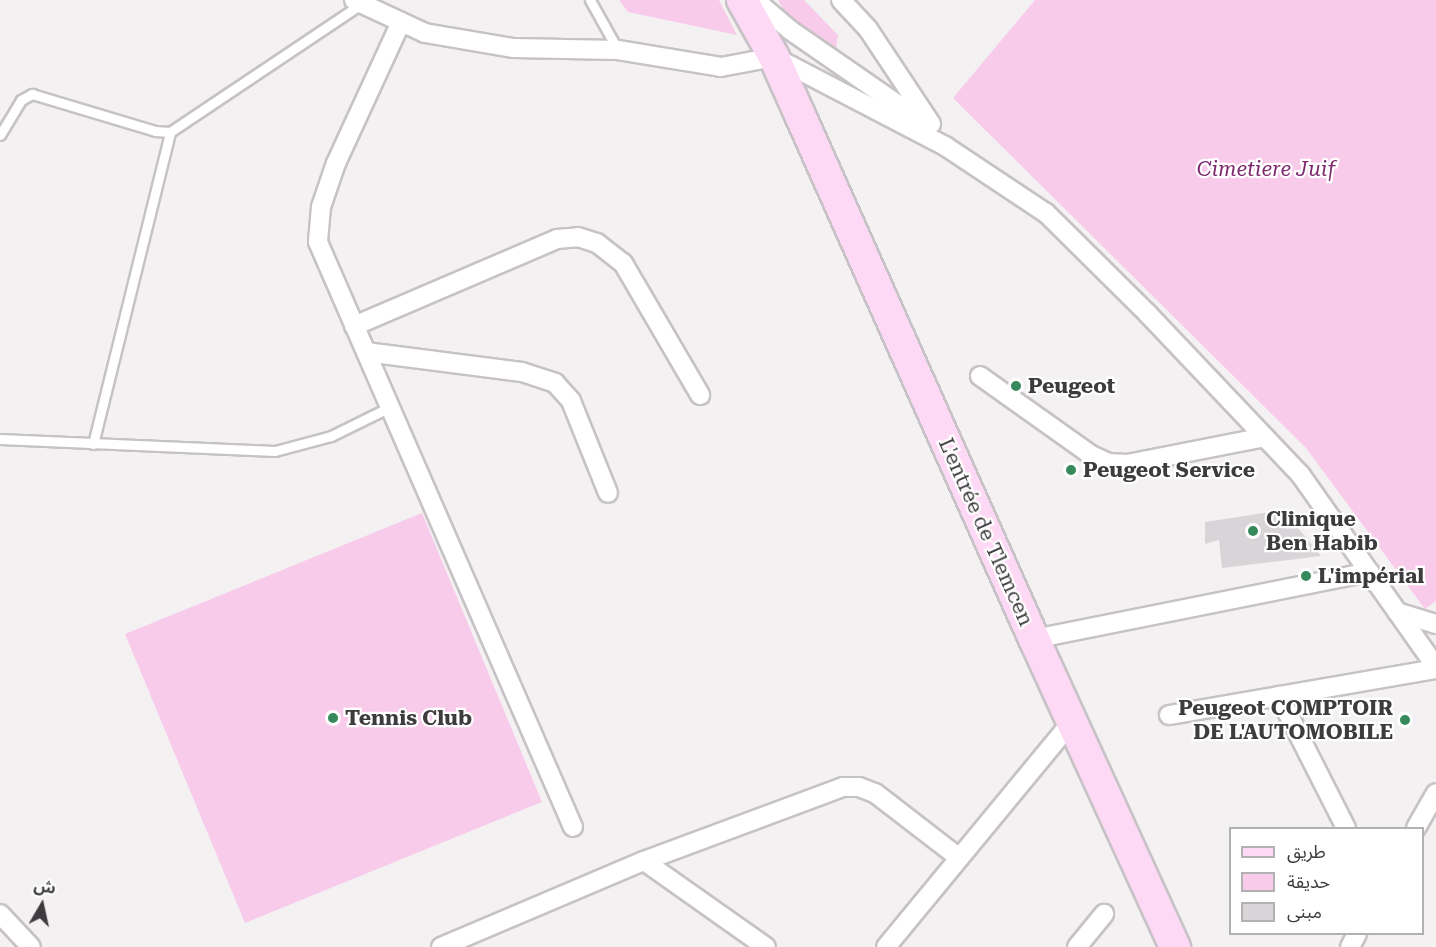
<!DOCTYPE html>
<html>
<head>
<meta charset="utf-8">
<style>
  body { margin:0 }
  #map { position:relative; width:1436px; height:947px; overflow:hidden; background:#f4f1f3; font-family:"Roboto Serif","Noto Sans Arabic",serif }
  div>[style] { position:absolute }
  .green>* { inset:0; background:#f8cbeb }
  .building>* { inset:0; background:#d8d4d7 }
  .roads { filter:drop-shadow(2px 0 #c6c2c5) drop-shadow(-2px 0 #c6c2c5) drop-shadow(0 2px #c6c2c5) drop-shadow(0 -2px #c6c2c5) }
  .lane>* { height:9px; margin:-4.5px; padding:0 4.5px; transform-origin:4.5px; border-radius:4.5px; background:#fff }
  .street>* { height:18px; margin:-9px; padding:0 9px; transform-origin:9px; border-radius:9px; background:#fff }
  .primary>* { height:30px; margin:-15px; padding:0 15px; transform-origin:15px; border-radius:15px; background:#fed9f5 }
  .dots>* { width:16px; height:16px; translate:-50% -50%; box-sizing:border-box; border:3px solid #fff; border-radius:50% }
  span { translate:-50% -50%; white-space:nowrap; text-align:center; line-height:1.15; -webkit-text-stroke:4.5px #fff; paint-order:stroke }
  .park-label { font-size:21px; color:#7e2a6e; font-style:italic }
  .poi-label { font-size:21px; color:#3d3b3d; font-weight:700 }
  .left { translate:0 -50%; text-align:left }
  .right { translate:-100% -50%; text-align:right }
  .street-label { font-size:21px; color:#3d3b3d }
  .legend { position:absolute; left:1229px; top:827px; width:195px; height:108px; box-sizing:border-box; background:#fff; border:2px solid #b1b1b1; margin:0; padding:8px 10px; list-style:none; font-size:18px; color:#3d3b3d }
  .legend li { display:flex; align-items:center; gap:12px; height:30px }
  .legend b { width:30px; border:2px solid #b1b1b1 }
  .north { position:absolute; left:12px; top:875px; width:60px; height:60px; -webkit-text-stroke:4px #fff; paint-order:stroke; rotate:9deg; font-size:16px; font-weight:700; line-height:24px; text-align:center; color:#3d3b3d }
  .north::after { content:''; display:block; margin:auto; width:21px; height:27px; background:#3d3b3d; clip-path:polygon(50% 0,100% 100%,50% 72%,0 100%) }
</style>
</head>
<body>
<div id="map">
  <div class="green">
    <div style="clip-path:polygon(619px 0,719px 0,737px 35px,628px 12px)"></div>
    <div style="clip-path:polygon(778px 0,804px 0,838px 35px,835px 54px,785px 12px)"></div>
    <div style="clip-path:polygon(1035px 0,1436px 0,1436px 601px,1425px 609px,1306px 448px,953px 98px)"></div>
    <div style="clip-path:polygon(422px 513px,542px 802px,245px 923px,125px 634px)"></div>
  </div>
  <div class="building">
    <div style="clip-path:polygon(1283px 510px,1321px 556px,1222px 568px,1219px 540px,1205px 544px,1205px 522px)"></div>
  </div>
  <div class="roads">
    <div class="lane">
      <div style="left:590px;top:0;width:57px;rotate:60.8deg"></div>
      <div style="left:0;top:135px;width:41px;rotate:-59deg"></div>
      <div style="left:21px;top:100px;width:13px;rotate:-29deg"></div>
      <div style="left:32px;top:94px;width:128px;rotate:16.7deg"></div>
      <div style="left:155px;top:131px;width:15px;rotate:4deg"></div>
      <div style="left:170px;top:132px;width:230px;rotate:-33.8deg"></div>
      <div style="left:0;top:439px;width:275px;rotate:2.5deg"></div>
      <div style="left:275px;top:451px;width:58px;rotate:-15deg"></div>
      <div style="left:331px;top:436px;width:66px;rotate:-26.2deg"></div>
      <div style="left:93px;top:444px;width:321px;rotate:-76.1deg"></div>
    </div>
    <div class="street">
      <div style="left:354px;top:0;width:78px;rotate:24.9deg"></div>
      <div style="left:425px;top:33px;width:90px;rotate:9.6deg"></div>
      <div style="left:514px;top:48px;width:104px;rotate:1.1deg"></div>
      <div style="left:618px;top:50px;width:104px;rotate:9.4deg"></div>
      <div style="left:721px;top:67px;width:54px;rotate:-10.7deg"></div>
      <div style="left:774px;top:57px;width:193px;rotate:27.5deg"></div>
      <div style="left:945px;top:146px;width:121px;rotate:33.6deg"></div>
      <div style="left:1046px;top:213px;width:144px;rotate:44.7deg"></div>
      <div style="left:1148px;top:314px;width:221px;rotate:46.5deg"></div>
      <div style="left:1300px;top:474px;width:236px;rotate:54.8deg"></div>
      <div style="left:755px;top:0;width:46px;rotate:40.6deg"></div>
      <div style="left:790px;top:30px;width:130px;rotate:34.7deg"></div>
      <div style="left:897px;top:104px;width:33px;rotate:40deg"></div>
      <div style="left:841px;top:0;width:40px;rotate:47deg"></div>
      <div style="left:868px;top:29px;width:114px;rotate:56.4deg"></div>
      <div style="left:401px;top:22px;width:155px;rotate:114.7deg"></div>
      <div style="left:336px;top:163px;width:46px;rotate:108.8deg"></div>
      <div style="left:321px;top:207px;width:35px;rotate:95deg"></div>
      <div style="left:318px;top:242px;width:638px;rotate:66.45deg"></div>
      <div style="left:354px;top:326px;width:221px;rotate:-23.2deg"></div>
      <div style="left:557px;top:239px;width:21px;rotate:-5deg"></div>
      <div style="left:578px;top:237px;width:20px;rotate:18deg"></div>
      <div style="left:597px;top:243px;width:33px;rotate:38deg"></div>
      <div style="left:623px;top:263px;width:153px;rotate:59.7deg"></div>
      <div style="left:366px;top:352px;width:157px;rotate:7.3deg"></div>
      <div style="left:522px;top:372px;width:35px;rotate:18deg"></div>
      <div style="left:555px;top:383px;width:24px;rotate:48deg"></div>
      <div style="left:571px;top:401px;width:99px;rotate:68.1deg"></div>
      <div style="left:980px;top:376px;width:136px;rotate:35.4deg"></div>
      <div style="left:1091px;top:455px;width:19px;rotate:25deg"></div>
      <div style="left:1108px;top:463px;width:19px;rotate:3deg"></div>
      <div style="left:1127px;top:464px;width:140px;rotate:-11.1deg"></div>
      <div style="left:1397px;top:612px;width:41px;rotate:17.1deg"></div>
      <div style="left:1034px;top:639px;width:342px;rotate:-11.3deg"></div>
      <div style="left:1279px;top:696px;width:148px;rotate:63.1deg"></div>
      <div style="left:1169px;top:715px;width:271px;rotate:-9.8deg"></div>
      <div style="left:1416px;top:828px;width:40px;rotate:-60.3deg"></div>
      <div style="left:644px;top:861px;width:149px;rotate:35.2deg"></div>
      <div style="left:0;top:914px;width:45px;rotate:46.8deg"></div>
      <div style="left:441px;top:947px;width:220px;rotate:-23deg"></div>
      <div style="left:644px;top:861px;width:212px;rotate:-20.4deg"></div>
      <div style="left:843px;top:787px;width:16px"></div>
      <div style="left:859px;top:787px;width:17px;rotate:21deg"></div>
      <div style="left:875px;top:793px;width:105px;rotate:37.6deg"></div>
      <div style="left:886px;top:947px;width:293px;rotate:-50.5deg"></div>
      <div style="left:1077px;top:947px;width:43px;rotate:-50.7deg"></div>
      <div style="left:1350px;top:947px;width:15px;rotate:-62deg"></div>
    </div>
    <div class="primary">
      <div style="left:742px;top:0;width:65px;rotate:60.7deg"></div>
      <div style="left:774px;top:57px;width:64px;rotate:65.9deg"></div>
      <div style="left:800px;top:115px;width:574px;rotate:65.94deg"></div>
      <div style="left:1034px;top:639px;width:339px;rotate:65.4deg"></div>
    </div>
  </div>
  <div class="dots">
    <div style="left:1016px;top:386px;background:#36895b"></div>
    <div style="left:1071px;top:470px;background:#36895b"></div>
    <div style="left:1253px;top:531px;background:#36895b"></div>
    <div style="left:1306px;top:576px;background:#36895b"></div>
    <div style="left:333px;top:718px;background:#36895b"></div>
    <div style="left:1405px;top:720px;background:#36895b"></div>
  </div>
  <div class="park-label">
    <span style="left:1266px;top:169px">Cimetiere Juif</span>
  </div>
  <div class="poi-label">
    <span class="left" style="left:1028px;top:386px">Peugeot</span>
    <span class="left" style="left:1083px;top:470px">Peugeot Service</span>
    <span class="left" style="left:1266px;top:531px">Clinique<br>Ben Habib</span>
    <span class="left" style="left:1318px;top:576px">L'impérial</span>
    <span class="right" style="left:1393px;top:720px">Peugeot COMPTOIR<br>DE L'AUTOMOBILE</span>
    <span class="left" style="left:345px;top:718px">Tennis Club</span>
  </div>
  <div class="street-label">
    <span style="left:986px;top:532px;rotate:66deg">L'entrée de Tlemcen</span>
  </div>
  <ul class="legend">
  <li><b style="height:8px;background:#fed9f5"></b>طريق</li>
  <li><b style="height:16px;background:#f8cbeb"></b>حديقة</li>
  <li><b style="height:16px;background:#d8d4d7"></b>مبنى</li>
  </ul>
  <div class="north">ش</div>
</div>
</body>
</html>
